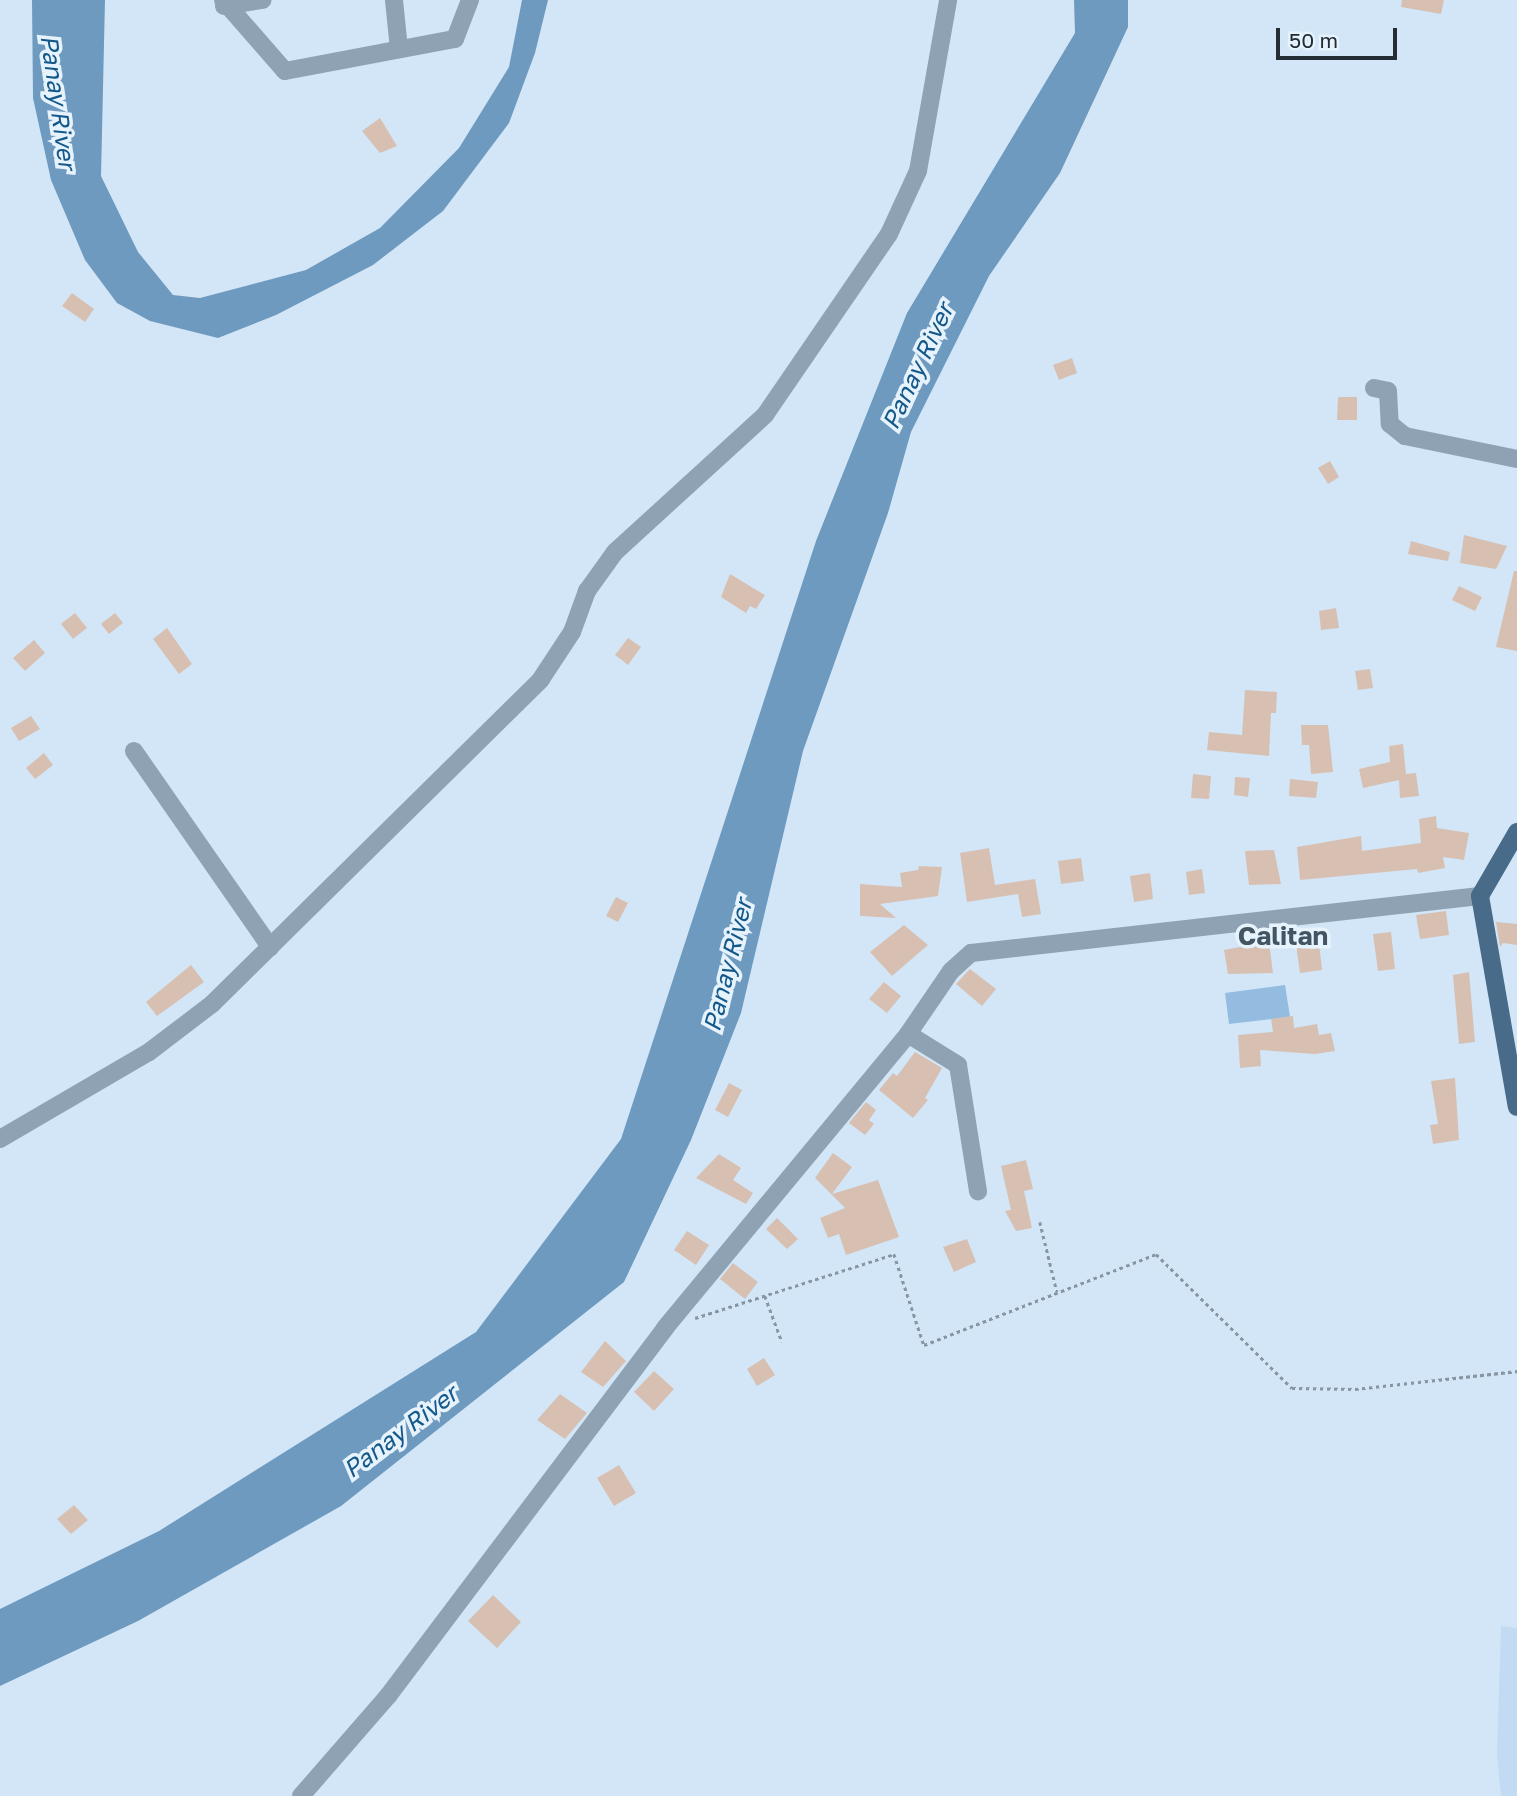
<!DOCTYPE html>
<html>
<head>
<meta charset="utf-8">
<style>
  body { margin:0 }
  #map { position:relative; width:1517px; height:1796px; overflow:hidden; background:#d2e6f7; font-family:"Golos Text",sans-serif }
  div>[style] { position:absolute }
  .built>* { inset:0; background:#c2dbf3 }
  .green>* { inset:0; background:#94bce0 }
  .water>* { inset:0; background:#6f9abf }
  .building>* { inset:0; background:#d7c0b2 }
  .path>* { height:2.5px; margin-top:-1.25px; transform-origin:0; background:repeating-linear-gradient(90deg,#8896a3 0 3.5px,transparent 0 7px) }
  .minor>* { height:18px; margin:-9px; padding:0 9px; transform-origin:9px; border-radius:9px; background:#8fa2b3 }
  .major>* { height:18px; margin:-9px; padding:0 9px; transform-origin:9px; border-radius:9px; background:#486b89 }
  span { translate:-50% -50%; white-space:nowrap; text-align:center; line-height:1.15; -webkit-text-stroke:7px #e6f2fc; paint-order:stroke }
  .water-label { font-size:24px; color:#135889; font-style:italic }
  .quarter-label { font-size:26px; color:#435463; font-weight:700 }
  .scale { position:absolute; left:1276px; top:28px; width:121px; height:32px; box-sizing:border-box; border:4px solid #252d34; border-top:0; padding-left:9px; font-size:21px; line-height:24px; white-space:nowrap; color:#252d34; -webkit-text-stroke:5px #e6f2fc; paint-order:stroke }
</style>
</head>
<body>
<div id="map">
  <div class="built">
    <div style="clip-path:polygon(1501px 1626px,1517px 1628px,1517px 1796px,1501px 1796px,1497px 1754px)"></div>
  </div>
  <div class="green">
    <div style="clip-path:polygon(1285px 985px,1290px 1017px,1229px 1024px,1225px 993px)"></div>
  </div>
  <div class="water">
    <div style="clip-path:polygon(32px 0,105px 0,101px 176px,138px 252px,173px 295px,200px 298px,306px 270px,380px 228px,459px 148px,509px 67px,522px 0,548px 0,535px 53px,509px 123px,443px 211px,373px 265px,276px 315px,218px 338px,150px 321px,117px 303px,85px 260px,51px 180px,33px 98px)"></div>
    <div style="clip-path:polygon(1074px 0,1128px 0,1128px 27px,1060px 173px,989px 276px,911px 432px,888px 513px,803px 751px,741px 1013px,691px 1140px,624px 1282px,341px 1506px,138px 1621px,0 1686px,0 1609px,159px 1531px,476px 1332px,621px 1139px,816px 541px,907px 313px,1075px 33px)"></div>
  </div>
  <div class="building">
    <div style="clip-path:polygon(1402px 0,1444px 0,1441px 14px,1401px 7px)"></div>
    <div style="clip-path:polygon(380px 118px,397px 146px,380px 153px,362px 131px)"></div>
    <div style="clip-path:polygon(72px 293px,94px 309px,85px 322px,62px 306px)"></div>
    <div style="clip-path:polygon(1072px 358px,1077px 373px,1059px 380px,1053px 365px)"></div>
    <div style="clip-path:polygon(1338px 397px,1357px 397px,1357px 420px,1337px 420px)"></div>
    <div style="clip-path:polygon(1330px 461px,1339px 477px,1328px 484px,1318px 468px)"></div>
    <div style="clip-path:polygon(1464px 535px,1507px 546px,1496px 569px,1460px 563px)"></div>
    <div style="clip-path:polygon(1411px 541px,1450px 552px,1448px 561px,1408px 554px)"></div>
    <div style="clip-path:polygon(1514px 571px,1517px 571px,1517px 651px,1496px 647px)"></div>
    <div style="clip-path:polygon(730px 574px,765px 595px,756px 609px,750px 606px,746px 613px,721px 597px)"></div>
    <div style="clip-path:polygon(1459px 586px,1482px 597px,1475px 611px,1452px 600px)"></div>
    <div style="clip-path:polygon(1336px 608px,1339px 628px,1321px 630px,1319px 611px)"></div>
    <div style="clip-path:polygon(75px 613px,87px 628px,73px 639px,61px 624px)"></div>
    <div style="clip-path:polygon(115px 613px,123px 623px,109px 634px,101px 624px)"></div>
    <div style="clip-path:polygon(167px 628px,192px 664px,179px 674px,153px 639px)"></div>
    <div style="clip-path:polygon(628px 638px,641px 647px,628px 665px,615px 655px)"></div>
    <div style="clip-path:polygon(34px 640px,45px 653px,25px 671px,13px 658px)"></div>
    <div style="clip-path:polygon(1370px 669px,1373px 688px,1358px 690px,1355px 671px)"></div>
    <div style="clip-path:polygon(1245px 690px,1277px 692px,1276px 713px,1271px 713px,1269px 756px,1207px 750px,1209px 732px,1242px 735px)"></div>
    <div style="clip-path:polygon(31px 716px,40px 729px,19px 741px,11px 728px)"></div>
    <div style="clip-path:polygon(1301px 725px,1328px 725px,1333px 772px,1311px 774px,1309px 745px,1302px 745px)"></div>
    <div style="clip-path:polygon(1403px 744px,1406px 774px,1416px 773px,1419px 796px,1400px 798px,1399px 780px,1363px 788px,1359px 769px,1390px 762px,1389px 746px)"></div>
    <div style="clip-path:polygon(44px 753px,53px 765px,35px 779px,26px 768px)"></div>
    <div style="clip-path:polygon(1193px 774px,1211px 776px,1209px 799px,1191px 798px)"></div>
    <div style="clip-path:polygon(1235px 777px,1250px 778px,1248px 797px,1234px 795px)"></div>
    <div style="clip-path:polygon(1290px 779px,1318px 782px,1316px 798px,1289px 796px)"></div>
    <div style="clip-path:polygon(1436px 816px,1437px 828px,1469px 833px,1464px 860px,1443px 857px,1445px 868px,1418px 873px,1417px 869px,1300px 880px,1297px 847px,1361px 836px,1362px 851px,1421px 843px,1419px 819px)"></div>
    <div style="clip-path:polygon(989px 848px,995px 885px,1035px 879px,1041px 914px,1022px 917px,1018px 894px,967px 902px,960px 853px)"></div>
    <div style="clip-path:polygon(1274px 850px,1281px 884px,1249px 885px,1245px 851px)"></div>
    <div style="clip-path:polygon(1081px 858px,1084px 881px,1061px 884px,1058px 861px)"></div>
    <div style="clip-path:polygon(919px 866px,942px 867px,938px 896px,880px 904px,896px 918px,860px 916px,860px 884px,902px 887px,900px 873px,918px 870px)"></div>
    <div style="clip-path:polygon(1202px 869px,1205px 893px,1189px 895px,1186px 872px)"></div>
    <div style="clip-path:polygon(1150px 873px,1153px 899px,1134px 902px,1130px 876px)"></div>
    <div style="clip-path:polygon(616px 897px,628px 903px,618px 922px,606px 916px)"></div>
    <div style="clip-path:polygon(1446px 911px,1449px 935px,1420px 939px,1416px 915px)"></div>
    <div style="clip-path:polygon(1496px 922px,1517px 924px,1517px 945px,1503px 943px,1500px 947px)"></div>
    <div style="clip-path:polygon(904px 925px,928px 945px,892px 976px,870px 952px)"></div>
    <div style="clip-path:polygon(1391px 932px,1395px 969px,1378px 971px,1373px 934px)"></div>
    <div style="clip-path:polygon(1268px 934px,1273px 973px,1228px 974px,1224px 950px,1240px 947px,1239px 938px)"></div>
    <div style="clip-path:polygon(1318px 934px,1322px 970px,1300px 973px,1295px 937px)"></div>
    <div style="clip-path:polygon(191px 965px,204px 982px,157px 1016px,146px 1002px)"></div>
    <div style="clip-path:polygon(970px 969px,996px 989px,982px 1006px,956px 984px)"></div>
    <div style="clip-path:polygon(1469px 972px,1475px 1042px,1459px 1044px,1453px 975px)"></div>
    <div style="clip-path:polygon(884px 982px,901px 996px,887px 1013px,869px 999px)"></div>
    <div style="clip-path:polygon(1293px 1016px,1294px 1028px,1317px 1024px,1319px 1035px,1331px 1033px,1335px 1051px,1315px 1054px,1260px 1050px,1261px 1066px,1240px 1068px,1238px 1035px,1273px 1032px,1271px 1019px)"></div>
    <div style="clip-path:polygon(915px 1052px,942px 1068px,925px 1098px,928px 1100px,913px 1118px,879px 1090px,893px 1073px,897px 1076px)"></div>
    <div style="clip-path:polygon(1455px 1078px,1459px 1140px,1433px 1144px,1430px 1125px,1438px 1124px,1431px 1081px)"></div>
    <div style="clip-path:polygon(729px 1083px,742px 1090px,728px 1117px,715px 1110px)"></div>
    <div style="clip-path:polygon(866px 1102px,876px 1110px,869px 1120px,874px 1124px,865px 1135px,849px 1123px)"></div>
    <div style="clip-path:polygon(833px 1153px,852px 1167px,832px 1194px,878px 1180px,899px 1237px,846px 1255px,839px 1234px,828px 1238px,820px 1218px,845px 1208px,815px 1178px)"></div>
    <div style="clip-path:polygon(719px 1154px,741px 1168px,733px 1180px,753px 1193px,746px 1204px,696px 1178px)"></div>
    <div style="clip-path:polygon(1026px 1160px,1033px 1189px,1024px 1191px,1032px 1228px,1016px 1231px,1005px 1211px,1011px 1210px,1001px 1166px)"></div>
    <div style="clip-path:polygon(777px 1218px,798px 1239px,787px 1249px,766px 1229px)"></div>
    <div style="clip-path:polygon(687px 1231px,709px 1245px,696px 1265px,674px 1250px)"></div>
    <div style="clip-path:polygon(967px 1239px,976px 1262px,954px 1272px,943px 1247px)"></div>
    <div style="clip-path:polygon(733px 1263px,758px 1282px,745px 1299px,720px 1279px)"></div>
    <div style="clip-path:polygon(605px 1341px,626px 1361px,603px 1387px,581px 1372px)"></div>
    <div style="clip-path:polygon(764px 1358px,775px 1375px,757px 1386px,747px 1369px)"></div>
    <div style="clip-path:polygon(654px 1371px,674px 1389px,654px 1411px,634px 1392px)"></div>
    <div style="clip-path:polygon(560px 1394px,587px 1413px,565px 1439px,537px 1420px)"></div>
    <div style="clip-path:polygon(619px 1465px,636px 1493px,614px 1506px,597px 1478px)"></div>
    <div style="clip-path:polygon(74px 1505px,88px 1520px,71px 1534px,57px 1519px)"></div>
    <div style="clip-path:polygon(493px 1595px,521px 1622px,497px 1648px,468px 1621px)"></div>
  </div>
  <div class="path">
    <div style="left:1040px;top:1222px;width:72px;rotate:76.3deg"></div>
    <div style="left:765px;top:1296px;width:49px;rotate:69.7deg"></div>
    <div style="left:695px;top:1318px;width:209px;rotate:-17.8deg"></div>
    <div style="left:894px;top:1254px;width:96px;rotate:71.8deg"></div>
    <div style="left:924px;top:1345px;width:249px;rotate:-21.4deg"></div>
    <div style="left:1156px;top:1254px;width:191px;rotate:44.6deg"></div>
    <div style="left:1292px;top:1388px;width:63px;rotate:0.9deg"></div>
    <div style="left:1355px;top:1389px;width:163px;rotate:-6.3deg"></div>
  </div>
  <div class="minor">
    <div style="left:223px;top:0;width:94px;rotate:48.9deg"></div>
    <div style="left:285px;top:71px;width:173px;rotate:-10.7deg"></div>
    <div style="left:455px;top:39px;width:42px;rotate:-69deg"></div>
    <div style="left:394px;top:0;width:49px;rotate:84.2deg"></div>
    <div style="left:224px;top:6px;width:39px;rotate:-9deg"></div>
    <div style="left:1374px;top:388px;width:14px;rotate:12deg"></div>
    <div style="left:1388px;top:391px;width:33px;rotate:87deg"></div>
    <div style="left:1390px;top:424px;width:19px;rotate:39deg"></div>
    <div style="left:1405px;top:436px;width:114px;rotate:11.6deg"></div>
    <div style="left:134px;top:751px;width:239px;rotate:55.2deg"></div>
    <div style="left:908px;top:1034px;width:59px;rotate:31.8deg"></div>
    <div style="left:958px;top:1065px;width:128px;rotate:81deg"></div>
    <div style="left:0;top:1139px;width:173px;rotate:-30.3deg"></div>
    <div style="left:149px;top:1052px;width:79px;rotate:-37.3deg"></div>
    <div style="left:212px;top:1004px;width:462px;rotate:-44.6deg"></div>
    <div style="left:541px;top:679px;width:56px;rotate:-56.6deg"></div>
    <div style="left:572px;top:632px;width:44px;rotate:-69.9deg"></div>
    <div style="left:587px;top:591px;width:48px;rotate:-54.3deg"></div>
    <div style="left:615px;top:552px;width:203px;rotate:-42.4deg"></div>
    <div style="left:765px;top:415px;width:219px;rotate:-55.6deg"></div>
    <div style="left:889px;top:234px;width:69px;rotate:-65.3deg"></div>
    <div style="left:918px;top:171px;width:174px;rotate:-80deg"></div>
    <div style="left:301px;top:1796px;width:133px;rotate:-49deg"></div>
    <div style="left:388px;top:1696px;width:461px;rotate:-53deg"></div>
    <div style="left:665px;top:1328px;width:381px;rotate:-50.4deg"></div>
    <div style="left:908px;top:1034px;width:76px;rotate:-55.7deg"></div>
    <div style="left:951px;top:971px;width:27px;rotate:-42deg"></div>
    <div style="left:971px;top:953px;width:512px;rotate:-6.39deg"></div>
  </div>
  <div class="major">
    <div style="left:1517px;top:832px;width:74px;rotate:120deg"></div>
    <div style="left:1480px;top:896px;width:214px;rotate:80.1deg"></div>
  </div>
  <div class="water-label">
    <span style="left:59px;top:102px;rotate:82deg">Panay River</span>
    <span style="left:917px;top:366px;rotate:-65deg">Panay River</span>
    <span style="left:727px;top:965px;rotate:-76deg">Panay River</span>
    <span style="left:400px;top:1431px;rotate:-37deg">Panay River</span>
  </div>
  <div class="quarter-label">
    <span style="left:1283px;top:936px">Calitan</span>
  </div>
  <div class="scale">50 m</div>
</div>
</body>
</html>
